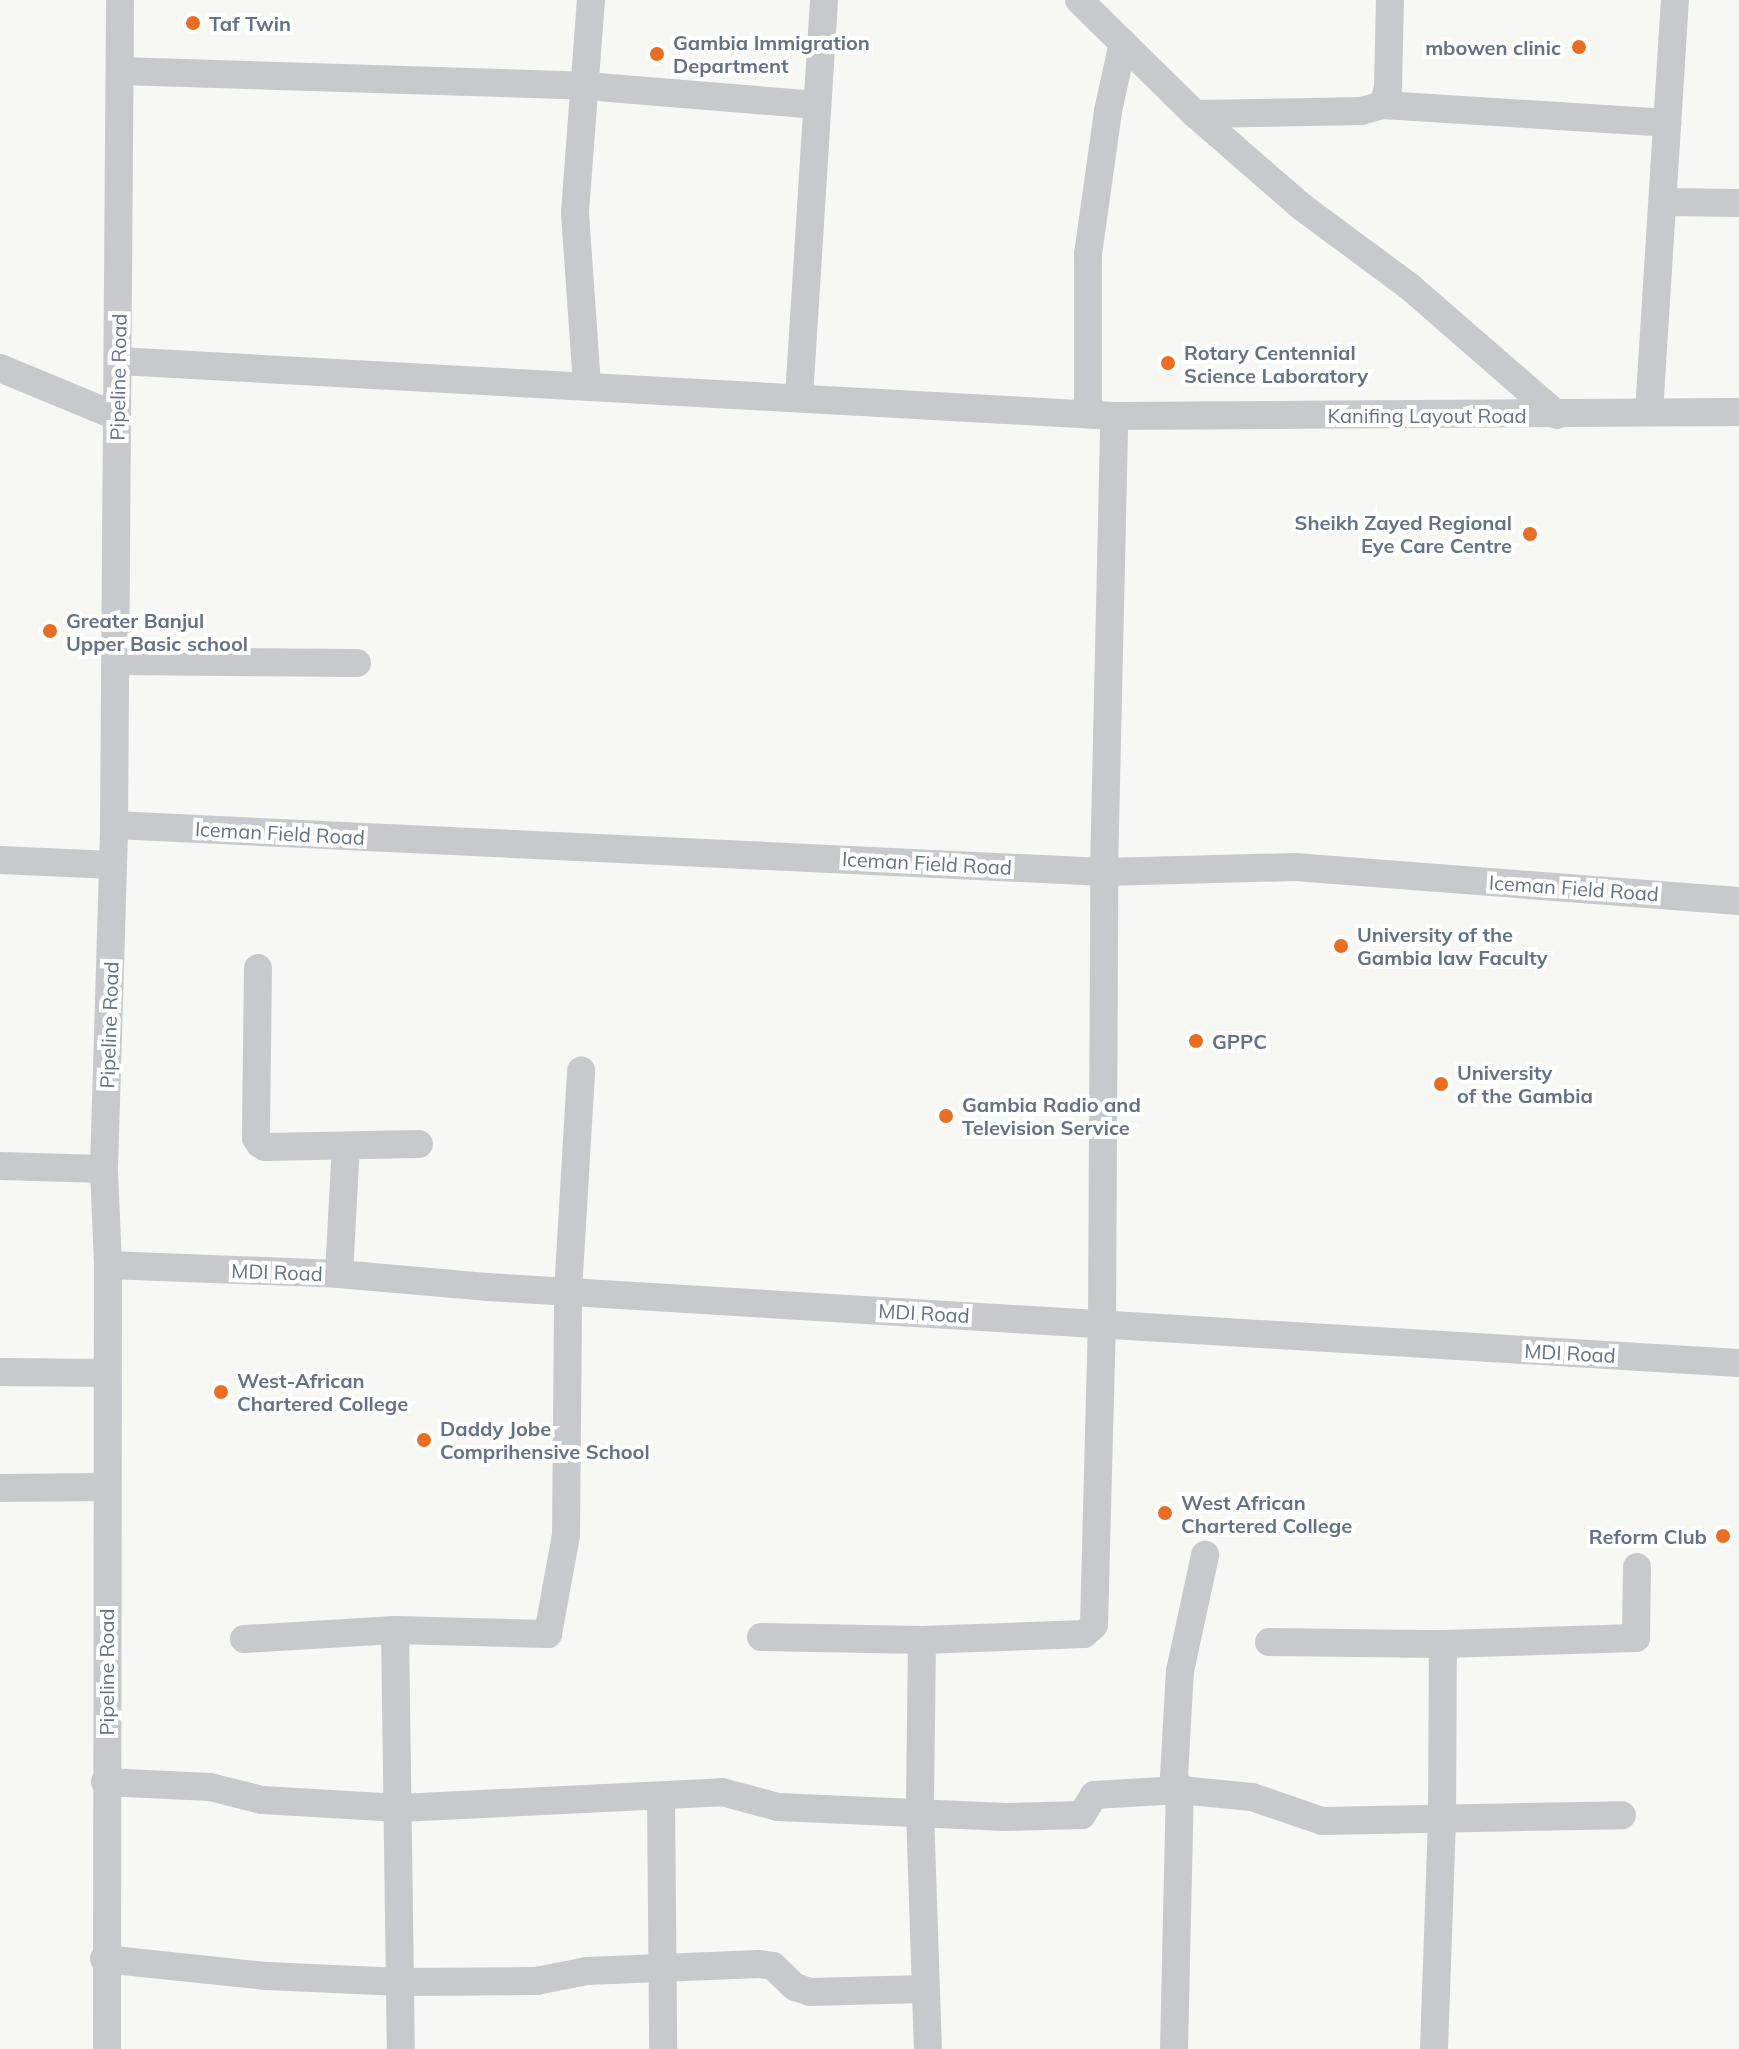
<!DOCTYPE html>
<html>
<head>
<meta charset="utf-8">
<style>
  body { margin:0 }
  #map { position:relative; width:1739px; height:2049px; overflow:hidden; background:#f7f7f4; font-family:Mulish,sans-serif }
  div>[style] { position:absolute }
  .minor>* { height:28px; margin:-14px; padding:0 14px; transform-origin:14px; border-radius:14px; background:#c7c9cd }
  .dots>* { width:22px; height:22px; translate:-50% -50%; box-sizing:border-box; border:4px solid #fff; border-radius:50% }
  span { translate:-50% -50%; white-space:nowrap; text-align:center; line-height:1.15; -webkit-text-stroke:8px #fff; paint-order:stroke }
  .poi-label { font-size:20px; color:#657286; font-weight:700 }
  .left { translate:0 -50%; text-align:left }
  .right { translate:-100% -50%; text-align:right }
  .street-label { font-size:20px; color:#657286 }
</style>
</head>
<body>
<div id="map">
  <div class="minor">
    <div style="left:1079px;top:0;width:163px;rotate:44.5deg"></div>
    <div style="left:1195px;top:114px;width:142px;rotate:41deg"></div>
    <div style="left:1302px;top:207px;width:134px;rotate:36.5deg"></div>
    <div style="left:1410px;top:287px;width:195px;rotate:41deg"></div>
    <div style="left:120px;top:71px;width:466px;rotate:1.8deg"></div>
    <div style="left:586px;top:86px;width:232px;rotate:4.7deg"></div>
    <div style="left:1383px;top:105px;width:285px;rotate:3.6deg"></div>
    <div style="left:1195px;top:114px;width:166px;rotate:-1deg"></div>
    <div style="left:1361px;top:111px;width:23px;rotate:-15deg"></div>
    <div style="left:1383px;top:105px;width:19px;rotate:-74deg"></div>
    <div style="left:1388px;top:87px;width:87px;rotate:-88.7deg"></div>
    <div style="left:1665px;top:202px;width:74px;rotate:0.8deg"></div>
    <div style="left:119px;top:361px;width:997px;rotate:3.16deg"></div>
    <div style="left:1114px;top:416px;width:625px;rotate:-0.37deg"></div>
    <div style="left:0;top:368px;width:126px;rotate:22.5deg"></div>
    <div style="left:587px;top:385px;width:173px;rotate:-94deg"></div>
    <div style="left:575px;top:212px;width:213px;rotate:-85.7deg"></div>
    <div style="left:799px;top:398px;width:399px;rotate:-86.4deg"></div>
    <div style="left:1649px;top:412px;width:413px;rotate:-86.4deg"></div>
    <div style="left:1088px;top:414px;width:160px;rotate:-90deg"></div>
    <div style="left:1088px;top:254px;width:144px;rotate:-82deg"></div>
    <div style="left:1108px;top:111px;width:70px;rotate:-77.6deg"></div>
    <div style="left:116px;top:661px;width:241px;rotate:0.5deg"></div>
    <div style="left:114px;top:825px;width:991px;rotate:2.72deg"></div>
    <div style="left:1104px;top:872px;width:191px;rotate:-1.5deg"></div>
    <div style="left:1295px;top:867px;width:445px;rotate:4.4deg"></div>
    <div style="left:0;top:860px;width:113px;rotate:2.5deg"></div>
    <div style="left:258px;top:968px;width:170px;rotate:90.7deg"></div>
    <div style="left:256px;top:1138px;width:7px;rotate:56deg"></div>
    <div style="left:260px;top:1144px;width:6px;rotate:31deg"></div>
    <div style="left:265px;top:1147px;width:154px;rotate:-1.1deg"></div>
    <div style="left:0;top:1166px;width:104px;rotate:1.7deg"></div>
    <div style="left:108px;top:1265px;width:231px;rotate:2.2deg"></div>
    <div style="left:339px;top:1274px;width:150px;rotate:5deg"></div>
    <div style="left:488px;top:1287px;width:1253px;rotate:3.48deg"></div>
    <div style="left:339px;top:1274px;width:128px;rotate:-86.9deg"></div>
    <div style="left:0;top:1372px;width:107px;rotate:0.5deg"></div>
    <div style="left:0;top:1488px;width:106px;rotate:-0.5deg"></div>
    <div style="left:395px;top:1630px;width:419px;rotate:89.2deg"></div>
    <div style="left:761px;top:1637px;width:161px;rotate:1.1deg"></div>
    <div style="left:922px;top:1640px;width:162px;rotate:-2.1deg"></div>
    <div style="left:1084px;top:1634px;width:13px;rotate:-42deg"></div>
    <div style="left:1094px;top:1625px;width:302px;rotate:-88.5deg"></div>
    <div style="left:1102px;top:1323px;width:451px;rotate:-89.7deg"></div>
    <div style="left:1104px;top:872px;width:456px;rotate:-88.7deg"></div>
    <div style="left:244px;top:1639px;width:151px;rotate:-3.4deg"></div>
    <div style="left:395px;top:1630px;width:153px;rotate:1.5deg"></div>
    <div style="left:548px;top:1634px;width:101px;rotate:-79.7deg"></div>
    <div style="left:566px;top:1535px;width:243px;rotate:-89.5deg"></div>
    <div style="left:568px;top:1292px;width:222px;rotate:-86.6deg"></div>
    <div style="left:922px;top:1640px;width:171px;rotate:90.7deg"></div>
    <div style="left:920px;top:1811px;width:238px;rotate:88.1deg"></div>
    <div style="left:1269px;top:1642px;width:174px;rotate:0.7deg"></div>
    <div style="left:1443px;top:1644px;width:193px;rotate:-1.8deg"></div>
    <div style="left:1636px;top:1638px;width:71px;rotate:-89.2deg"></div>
    <div style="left:105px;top:1782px;width:105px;rotate:2.7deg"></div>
    <div style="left:210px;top:1787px;width:54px;rotate:14deg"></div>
    <div style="left:262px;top:1800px;width:138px;rotate:3.3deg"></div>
    <div style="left:400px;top:1808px;width:322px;rotate:-2.8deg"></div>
    <div style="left:722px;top:1792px;width:58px;rotate:15deg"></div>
    <div style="left:778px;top:1807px;width:228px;rotate:2.5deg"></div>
    <div style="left:1006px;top:1817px;width:76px;rotate:-1.5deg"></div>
    <div style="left:1082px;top:1815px;width:23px;rotate:-59deg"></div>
    <div style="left:1094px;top:1795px;width:86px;rotate:-3.3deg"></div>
    <div style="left:1180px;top:1790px;width:72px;rotate:5.6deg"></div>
    <div style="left:1252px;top:1797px;width:74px;rotate:18.9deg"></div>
    <div style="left:1322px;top:1821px;width:300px;rotate:-1.1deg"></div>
    <div style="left:661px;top:1796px;width:253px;rotate:89.5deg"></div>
    <div style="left:104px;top:1959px;width:164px;rotate:6deg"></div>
    <div style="left:267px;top:1976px;width:134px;rotate:2.6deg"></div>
    <div style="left:401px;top:1982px;width:135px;rotate:-0.4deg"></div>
    <div style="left:536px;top:1981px;width:52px;rotate:-11.1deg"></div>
    <div style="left:587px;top:1971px;width:172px;rotate:-2.3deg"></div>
    <div style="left:759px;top:1964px;width:14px;rotate:8deg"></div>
    <div style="left:773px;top:1966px;width:30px;rotate:44deg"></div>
    <div style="left:795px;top:1987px;width:16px;rotate:18deg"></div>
    <div style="left:810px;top:1992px;width:114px;rotate:-1.5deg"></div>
    <div style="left:107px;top:2049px;width:784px;rotate:-89.93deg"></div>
    <div style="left:108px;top:1265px;width:96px;rotate:-92.4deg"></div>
    <div style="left:104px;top:1169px;width:344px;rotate:-88.3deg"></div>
    <div style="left:114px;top:825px;width:825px;rotate:-89.58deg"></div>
    <div style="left:1174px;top:2049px;width:259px;rotate:-88.7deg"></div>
    <div style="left:1180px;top:1790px;width:14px;rotate:-115deg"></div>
    <div style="left:1174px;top:1777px;width:106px;rotate:-86.8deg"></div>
    <div style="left:1180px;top:1671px;width:119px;rotate:-77.8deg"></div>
    <div style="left:1434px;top:2049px;width:230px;rotate:-88deg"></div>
    <div style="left:1442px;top:1819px;width:175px;rotate:-89.7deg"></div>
  </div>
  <div class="dots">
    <div style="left:193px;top:23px;background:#e86e23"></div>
    <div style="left:1579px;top:47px;background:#e86e23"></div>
    <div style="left:657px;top:54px;background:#e86e23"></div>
    <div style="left:1168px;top:363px;background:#e86e23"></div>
    <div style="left:1530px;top:534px;background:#e86e23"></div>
    <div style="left:50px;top:631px;background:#e86e23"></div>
    <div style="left:1341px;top:946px;background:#e86e23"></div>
    <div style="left:1196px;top:1041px;background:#e86e23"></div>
    <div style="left:1441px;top:1084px;background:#e86e23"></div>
    <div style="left:946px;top:1116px;background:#e86e23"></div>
    <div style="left:221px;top:1392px;background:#e86e23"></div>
    <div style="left:424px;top:1440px;background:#e86e23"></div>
    <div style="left:1165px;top:1513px;background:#e86e23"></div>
    <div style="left:1723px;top:1536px;background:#e86e23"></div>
  </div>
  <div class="poi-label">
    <span class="left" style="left:209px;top:23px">Taf Twin</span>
    <span class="left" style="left:673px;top:54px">Gambia Immigration<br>Department</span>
    <span class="right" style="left:1561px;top:47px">mbowen clinic</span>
    <span class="left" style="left:1184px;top:364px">Rotary Centennial<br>Science Laboratory</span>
    <span class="right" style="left:1512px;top:534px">Sheikh Zayed Regional<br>Eye Care Centre</span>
    <span class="left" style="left:66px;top:632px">Greater Banjul<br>Upper Basic school</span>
    <span class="left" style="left:1357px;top:946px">University of the<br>Gambia law Faculty</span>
    <span class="left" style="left:1212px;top:1041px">GPPC</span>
    <span class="left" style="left:1457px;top:1084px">University<br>of the Gambia</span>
    <span class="left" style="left:962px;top:1116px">Gambia Radio and<br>Television Service</span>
    <span class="left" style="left:237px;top:1392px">West-African<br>Chartered College</span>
    <span class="left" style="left:440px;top:1440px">Daddy Jobe<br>Comprihensive School</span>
    <span class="left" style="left:1181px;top:1514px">West African<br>Chartered College</span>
    <span class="right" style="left:1707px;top:1536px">Reform Club</span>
  </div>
  <div class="street-label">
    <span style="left:118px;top:377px;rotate:-89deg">Pipeline Road</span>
    <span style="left:1427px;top:415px">Kanifing Layout Road</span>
    <span style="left:280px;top:833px;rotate:3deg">Iceman Field Road</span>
    <span style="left:927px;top:863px;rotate:3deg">Iceman Field Road</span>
    <span style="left:1574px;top:888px;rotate:4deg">Iceman Field Road</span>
    <span style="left:109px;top:1025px;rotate:-88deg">Pipeline Road</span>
    <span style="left:277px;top:1272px;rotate:2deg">MDI Road</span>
    <span style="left:924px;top:1313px;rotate:3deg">MDI Road</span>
    <span style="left:1570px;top:1353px;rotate:3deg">MDI Road</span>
    <span style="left:106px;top:1672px;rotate:-90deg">Pipeline Road</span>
  </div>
</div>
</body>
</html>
